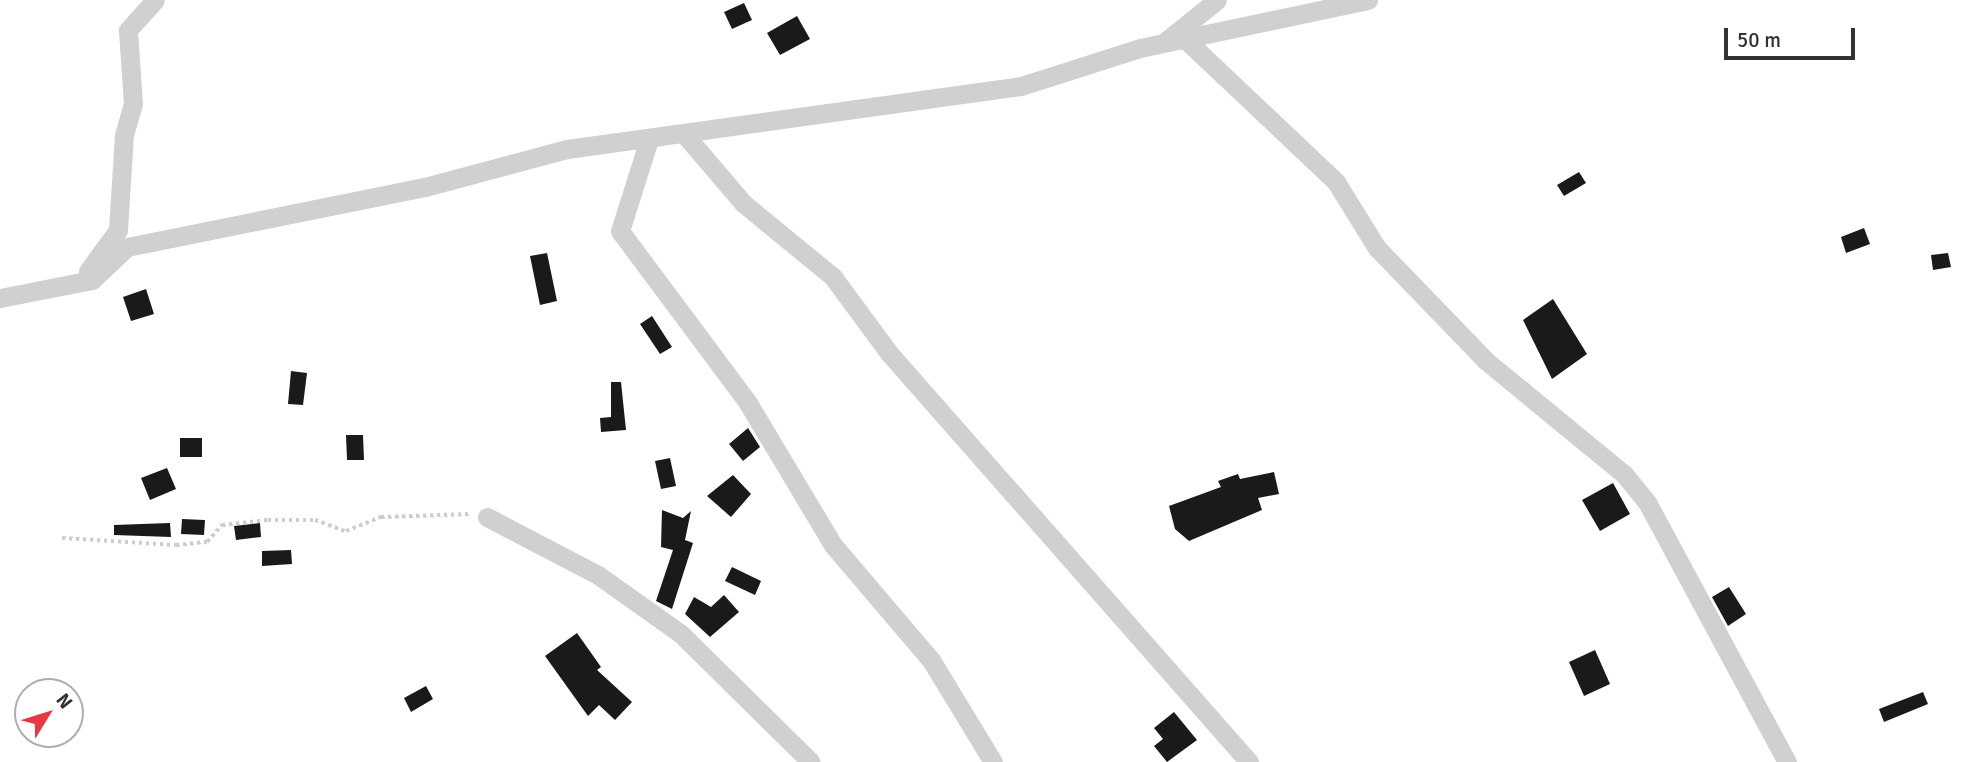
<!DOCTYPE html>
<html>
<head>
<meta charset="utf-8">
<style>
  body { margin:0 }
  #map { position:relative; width:1965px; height:762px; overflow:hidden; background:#fff; font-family:Signika,sans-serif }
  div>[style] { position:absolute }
  .building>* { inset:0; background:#1a1a1a }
  .path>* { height:3.5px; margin-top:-1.75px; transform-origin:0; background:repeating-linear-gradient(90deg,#cdcdcd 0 3.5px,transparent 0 7px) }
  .minor>* { height:19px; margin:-9.5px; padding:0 9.5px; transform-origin:9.5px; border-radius:9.5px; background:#d0d0d0 }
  span { translate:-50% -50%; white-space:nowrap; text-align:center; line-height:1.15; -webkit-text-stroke:7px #fff; paint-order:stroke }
  .north { position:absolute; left:14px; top:678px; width:70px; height:70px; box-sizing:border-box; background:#fff; border:2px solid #adadad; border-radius:50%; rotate:52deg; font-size:19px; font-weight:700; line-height:28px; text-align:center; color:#333 }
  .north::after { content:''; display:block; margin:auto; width:24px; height:32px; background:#e63946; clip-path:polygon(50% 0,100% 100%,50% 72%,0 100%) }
  .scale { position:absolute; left:1724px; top:28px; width:131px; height:32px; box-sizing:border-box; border:4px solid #333; border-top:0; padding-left:9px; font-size:21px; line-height:24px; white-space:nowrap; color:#333; -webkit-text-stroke:5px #fff; paint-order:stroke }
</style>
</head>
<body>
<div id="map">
  <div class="building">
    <div style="clip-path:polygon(744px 3px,752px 20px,732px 29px,724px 12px)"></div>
    <div style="clip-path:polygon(797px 16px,810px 39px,780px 55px,767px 33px)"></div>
    <div style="clip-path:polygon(1579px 172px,1586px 183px,1564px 196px,1557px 185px)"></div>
    <div style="clip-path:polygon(1864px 228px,1870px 244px,1846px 253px,1841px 237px)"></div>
    <div style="clip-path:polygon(547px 253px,557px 301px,540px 305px,530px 256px)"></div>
    <div style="clip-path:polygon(1948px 253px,1951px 267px,1933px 270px,1931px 255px)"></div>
    <div style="clip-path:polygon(146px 289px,154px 314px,131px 321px,123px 297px)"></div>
    <div style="clip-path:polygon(1553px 299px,1587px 354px,1552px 379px,1523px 320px)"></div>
    <div style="clip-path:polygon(652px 316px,672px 347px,660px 354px,640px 324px)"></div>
    <div style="clip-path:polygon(291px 371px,307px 373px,303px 405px,288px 404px)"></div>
    <div style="clip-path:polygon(611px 382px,621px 382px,626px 430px,601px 432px,600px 418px,611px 417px)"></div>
    <div style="clip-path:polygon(748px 428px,760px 447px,743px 461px,729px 444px)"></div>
    <div style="clip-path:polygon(346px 435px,363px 435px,364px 460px,347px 460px)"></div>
    <div style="clip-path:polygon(180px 438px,202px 438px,202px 457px,180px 457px)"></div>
    <div style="clip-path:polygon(670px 458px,676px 486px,661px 489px,655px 461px)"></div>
    <div style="clip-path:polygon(167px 468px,176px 489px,150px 500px,141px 478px)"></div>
    <div style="clip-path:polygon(1274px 472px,1279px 494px,1258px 498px,1262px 510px,1189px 541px,1175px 529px,1169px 506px,1221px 487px,1218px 481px,1238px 474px,1240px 479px)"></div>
    <div style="clip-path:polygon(733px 475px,751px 494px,731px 517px,707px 496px)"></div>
    <div style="clip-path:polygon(1613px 483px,1630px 514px,1600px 531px,1582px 500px)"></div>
    <div style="clip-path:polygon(662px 510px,683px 518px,691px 511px,685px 540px,693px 543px,672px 609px,656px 601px,673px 550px,661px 547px)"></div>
    <div style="clip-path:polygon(182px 519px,205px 520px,204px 535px,181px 534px)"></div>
    <div style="clip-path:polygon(170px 523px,171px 537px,114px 535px,114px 525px)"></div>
    <div style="clip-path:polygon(260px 523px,261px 537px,236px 540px,234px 526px)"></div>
    <div style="clip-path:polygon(291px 550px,292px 564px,262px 566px,262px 551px)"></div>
    <div style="clip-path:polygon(732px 567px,761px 581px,755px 595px,725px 581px)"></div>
    <div style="clip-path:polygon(1729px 587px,1746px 614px,1728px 626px,1712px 597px)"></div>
    <div style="clip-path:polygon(724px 595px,739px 612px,710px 637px,685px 614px,694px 597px,711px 607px)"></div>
    <div style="clip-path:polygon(577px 633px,601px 667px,597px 670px,632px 702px,615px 720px,599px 705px,588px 716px,545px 656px)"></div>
    <div style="clip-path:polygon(1595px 650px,1610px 684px,1584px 696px,1569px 662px)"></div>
    <div style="clip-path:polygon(426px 686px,433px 699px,411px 712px,404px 698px)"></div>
    <div style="clip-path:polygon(1923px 692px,1928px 704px,1884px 722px,1879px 709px)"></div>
    <div style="clip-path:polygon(1174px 712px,1197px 740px,1167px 762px,1154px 746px,1163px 739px,1154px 728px)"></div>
  </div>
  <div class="path">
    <div style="left:62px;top:538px;width:114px;rotate:3.5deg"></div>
    <div style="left:176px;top:545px;width:31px;rotate:-6deg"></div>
    <div style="left:207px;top:542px;width:23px;rotate:-49deg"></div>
    <div style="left:222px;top:525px;width:46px;rotate:-6.2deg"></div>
    <div style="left:268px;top:520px;width:47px"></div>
    <div style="left:315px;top:520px;width:33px;rotate:20deg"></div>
    <div style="left:346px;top:531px;width:38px;rotate:-22deg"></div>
    <div style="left:381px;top:517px;width:90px;rotate:-1.9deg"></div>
  </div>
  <div class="minor">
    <div style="left:1185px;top:39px;width:208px;rotate:43.4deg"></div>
    <div style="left:1336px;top:182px;width:78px;rotate:58.2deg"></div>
    <div style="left:1377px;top:248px;width:156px;rotate:46deg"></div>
    <div style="left:1485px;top:360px;width:180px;rotate:39.4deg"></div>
    <div style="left:1624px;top:474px;width:38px;rotate:51deg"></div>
    <div style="left:1648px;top:504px;width:293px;rotate:61.7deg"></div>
    <div style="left:1166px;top:41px;width:65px;rotate:-38.8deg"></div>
    <div style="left:685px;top:135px;width:89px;rotate:49.5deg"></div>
    <div style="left:743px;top:203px;width:117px;rotate:39.4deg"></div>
    <div style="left:833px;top:277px;width:94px;rotate:53.6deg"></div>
    <div style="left:889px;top:353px;width:545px;rotate:48.65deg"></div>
    <div style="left:649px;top:139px;width:96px;rotate:107.5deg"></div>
    <div style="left:620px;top:231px;width:214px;rotate:53.3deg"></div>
    <div style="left:748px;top:403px;width:165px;rotate:59.1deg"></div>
    <div style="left:833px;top:545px;width:151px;rotate:49.6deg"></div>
    <div style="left:931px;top:660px;width:119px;rotate:58.7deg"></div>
    <div style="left:88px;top:271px;width:51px;rotate:-53.8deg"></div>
    <div style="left:118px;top:230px;width:95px;rotate:-86.4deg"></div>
    <div style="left:124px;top:135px;width:32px;rotate:-74deg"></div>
    <div style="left:133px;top:104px;width:74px;rotate:-93.9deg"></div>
    <div style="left:128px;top:30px;width:40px;rotate:-48deg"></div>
    <div style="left:0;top:298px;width:94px;rotate:-11.1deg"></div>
    <div style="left:92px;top:280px;width:48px;rotate:-43.3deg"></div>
    <div style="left:127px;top:247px;width:304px;rotate:-11.4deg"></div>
    <div style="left:425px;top:187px;width:147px;rotate:-15deg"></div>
    <div style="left:567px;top:149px;width:458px;rotate:-7.9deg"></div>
    <div style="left:1021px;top:86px;width:125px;rotate:-17.7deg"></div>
    <div style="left:1140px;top:48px;width:233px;rotate:-11.9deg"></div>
    <div style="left:487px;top:517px;width:125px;rotate:27.6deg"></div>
    <div style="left:598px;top:575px;width:102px;rotate:35.4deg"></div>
    <div style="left:681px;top:634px;width:182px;rotate:44.6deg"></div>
  </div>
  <div class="north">N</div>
  <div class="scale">50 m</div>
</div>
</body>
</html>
